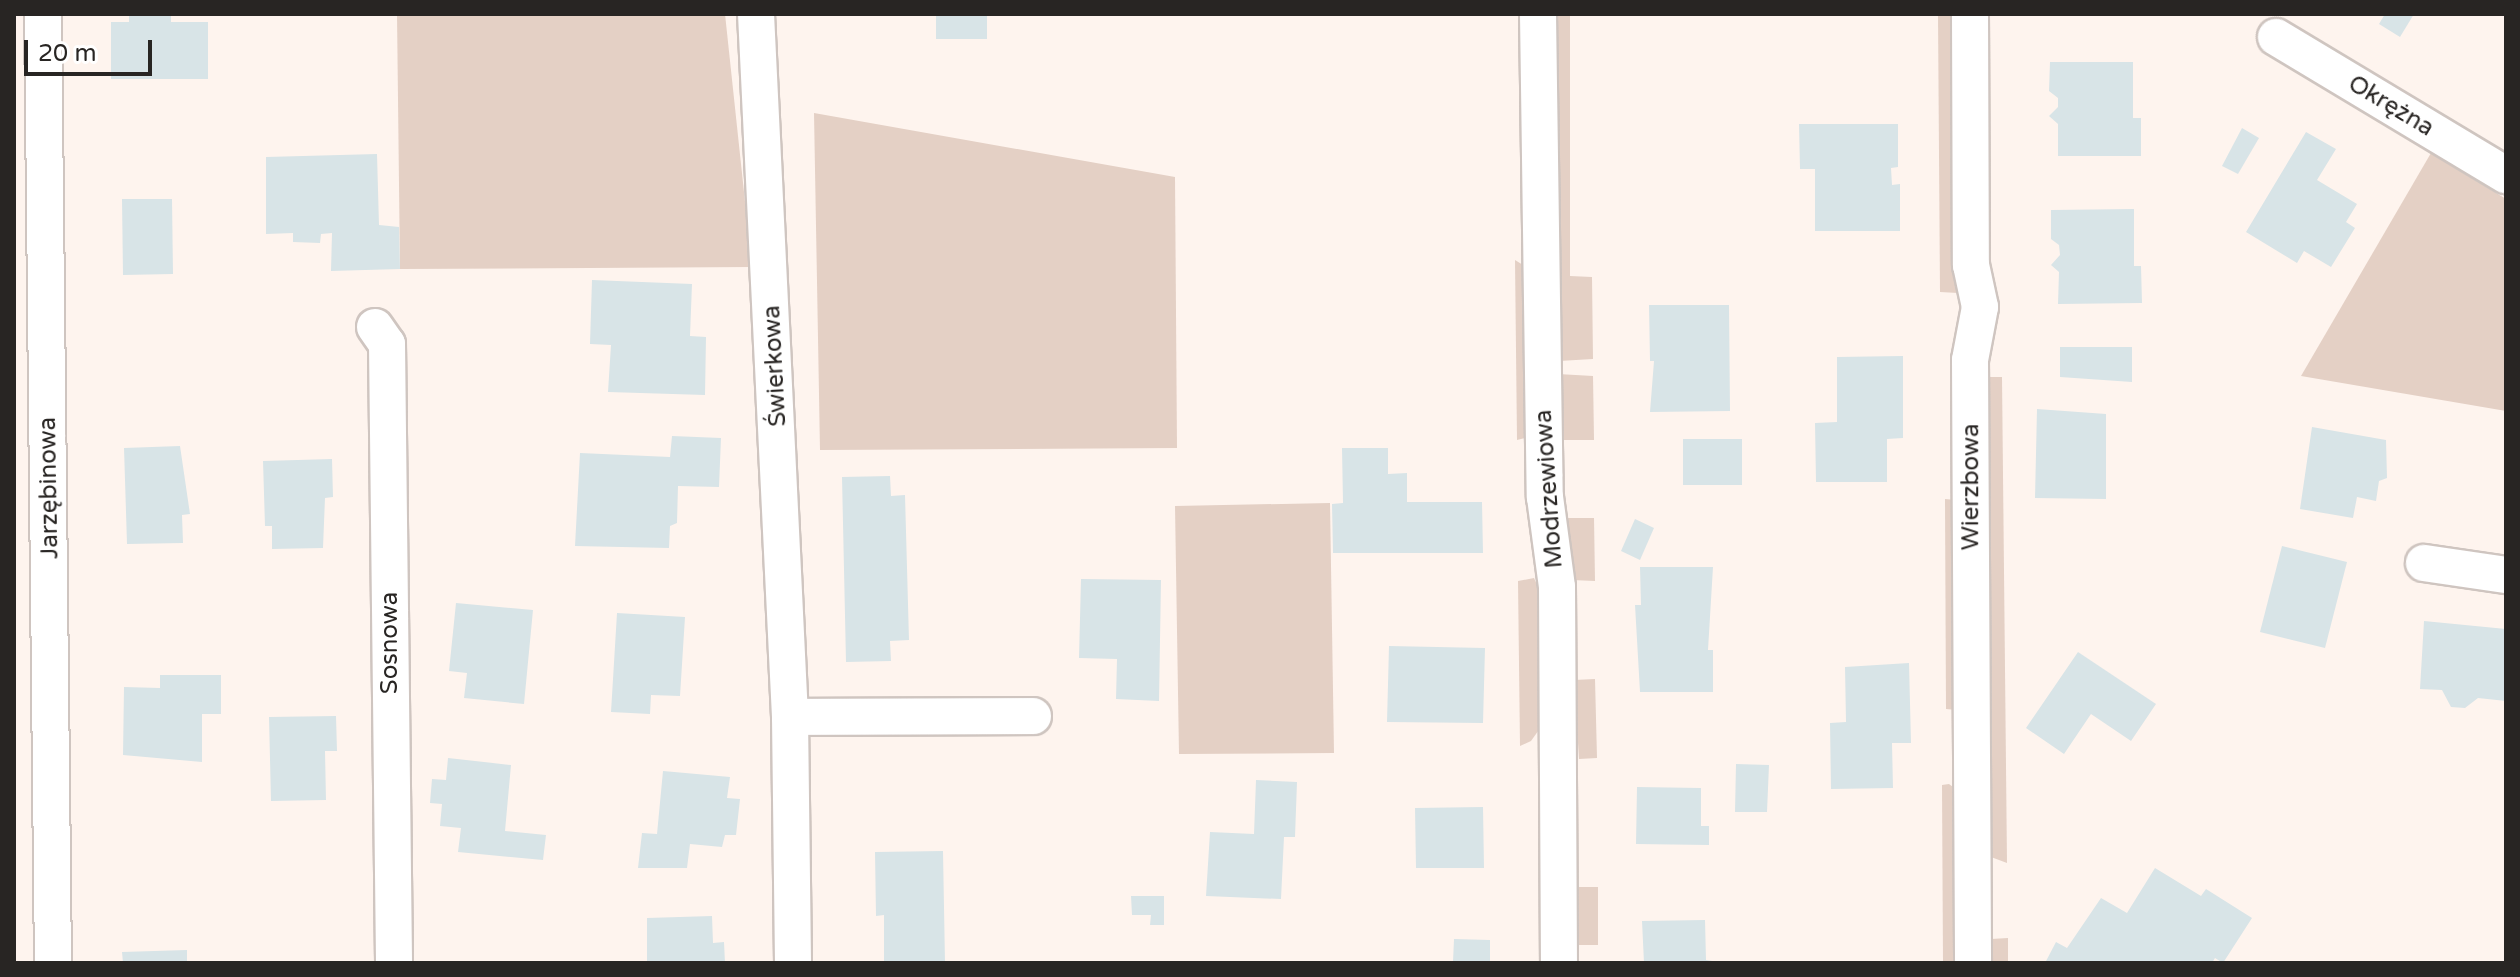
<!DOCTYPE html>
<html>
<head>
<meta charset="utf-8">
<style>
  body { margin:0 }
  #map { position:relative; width:2520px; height:977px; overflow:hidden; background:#fef4ee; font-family:"Varela Round",sans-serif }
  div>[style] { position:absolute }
  .green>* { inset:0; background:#e4d0c5 }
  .building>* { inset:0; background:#d8e4e7 }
  .roads { filter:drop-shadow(2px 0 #cfc5c0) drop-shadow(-2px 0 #cfc5c0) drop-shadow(0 2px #cfc5c0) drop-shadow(0 -2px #cfc5c0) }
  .minor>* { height:36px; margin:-18px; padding:0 18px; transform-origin:18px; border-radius:18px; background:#fff }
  span { translate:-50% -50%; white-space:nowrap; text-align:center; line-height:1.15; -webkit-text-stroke:8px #fff; paint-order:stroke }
  .street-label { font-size:24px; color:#282523 }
  .frame { position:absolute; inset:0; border:16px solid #282523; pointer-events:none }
  .scale { position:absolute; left:24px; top:40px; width:128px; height:36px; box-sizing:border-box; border:4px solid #282523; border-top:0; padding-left:10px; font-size:24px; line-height:28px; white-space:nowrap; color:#282523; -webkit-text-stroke:6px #fff; paint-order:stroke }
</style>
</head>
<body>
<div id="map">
  <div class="green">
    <div style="clip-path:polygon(397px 14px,725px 14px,752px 267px,400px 269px)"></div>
    <div style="clip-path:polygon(1555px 14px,1570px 14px,1570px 276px,1592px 277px,1593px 359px,1559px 361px)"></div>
    <div style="clip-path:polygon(1938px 14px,1954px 14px,1958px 293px,1940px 292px)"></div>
    <div style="clip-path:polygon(814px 113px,1175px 177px,1177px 448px,820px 450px)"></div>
    <div style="clip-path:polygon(2431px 153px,2506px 199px,2506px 411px,2301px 376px)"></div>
    <div style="clip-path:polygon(1515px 260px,1523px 265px,1525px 438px,1517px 440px)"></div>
    <div style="clip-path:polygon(1558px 374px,1593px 376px,1594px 440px,1559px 440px)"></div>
    <div style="clip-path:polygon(1988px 377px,2002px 377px,2007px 863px,1991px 857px)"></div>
    <div style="clip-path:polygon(1945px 499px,1956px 500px,1957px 710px,1946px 709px)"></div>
    <div style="clip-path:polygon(1330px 503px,1334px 753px,1179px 754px,1175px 506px)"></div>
    <div style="clip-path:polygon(1563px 518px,1594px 518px,1595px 581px,1572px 580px)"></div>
    <div style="clip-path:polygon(1534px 578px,1540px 591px,1541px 727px,1531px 741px,1520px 746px,1518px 581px)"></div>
    <div style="clip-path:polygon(1595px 679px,1597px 758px,1579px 759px,1574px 680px)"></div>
    <div style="clip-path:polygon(1949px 784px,1957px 790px,1957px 963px,1943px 963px,1942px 785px)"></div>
    <div style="clip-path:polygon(1575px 887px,1598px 887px,1598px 945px,1576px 945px)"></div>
    <div style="clip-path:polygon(2008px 938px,2008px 963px,1991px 963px,1991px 939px)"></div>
  </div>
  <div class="building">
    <div style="clip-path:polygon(129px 14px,171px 14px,171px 22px,208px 22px,208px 79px,111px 79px,111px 22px,129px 22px)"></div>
    <div style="clip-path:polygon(936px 14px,987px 14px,987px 39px,936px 39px)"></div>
    <div style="clip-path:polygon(2385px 14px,2414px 14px,2400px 37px,2379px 24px)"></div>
    <div style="clip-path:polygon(2050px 62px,2133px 62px,2133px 118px,2141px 118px,2141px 156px,2058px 156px,2058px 124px,2049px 116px,2058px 107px,2058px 98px,2049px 91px)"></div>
    <div style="clip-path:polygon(1799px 124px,1898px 124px,1898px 167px,1891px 168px,1892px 185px,1900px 184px,1900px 231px,1815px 231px,1815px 169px,1800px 169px)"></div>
    <div style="clip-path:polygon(2242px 128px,2259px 138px,2238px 174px,2222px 166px)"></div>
    <div style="clip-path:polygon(2306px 132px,2336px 149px,2317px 180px,2357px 204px,2346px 222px,2355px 228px,2331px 267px,2304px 251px,2297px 263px,2246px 232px)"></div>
    <div style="clip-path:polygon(377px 154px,379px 225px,399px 227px,400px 269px,331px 271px,332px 233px,321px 234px,320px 243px,293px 242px,293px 233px,266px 234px,266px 157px)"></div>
    <div style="clip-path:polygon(122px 199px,172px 199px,173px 274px,123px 275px)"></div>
    <div style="clip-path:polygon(2134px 209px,2134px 266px,2141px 266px,2142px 303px,2058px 304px,2059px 272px,2051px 265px,2060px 255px,2059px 245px,2051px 239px,2051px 210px)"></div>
    <div style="clip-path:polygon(592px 280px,692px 284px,690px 336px,706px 337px,705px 395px,608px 392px,611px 345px,590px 344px)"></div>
    <div style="clip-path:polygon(1649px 305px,1729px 305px,1730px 411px,1650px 412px,1654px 361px,1650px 361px)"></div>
    <div style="clip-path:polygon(2060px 347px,2132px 347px,2132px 382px,2060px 377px)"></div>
    <div style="clip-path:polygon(1903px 356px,1903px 438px,1887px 439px,1887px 482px,1816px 482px,1815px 423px,1837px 422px,1837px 357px)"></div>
    <div style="clip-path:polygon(2037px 409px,2106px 414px,2106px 499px,2035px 498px)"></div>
    <div style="clip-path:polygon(2312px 427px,2386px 440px,2387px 478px,2379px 481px,2376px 501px,2357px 497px,2353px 518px,2300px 509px)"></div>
    <div style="clip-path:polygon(672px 436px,721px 438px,719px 487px,678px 486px,677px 523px,670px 526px,669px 548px,575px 546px,580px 453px,670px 457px)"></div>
    <div style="clip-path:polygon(1683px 439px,1742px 439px,1742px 485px,1683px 485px)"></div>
    <div style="clip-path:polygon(180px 446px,190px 514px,182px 515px,183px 543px,127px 544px,124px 448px)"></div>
    <div style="clip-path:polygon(1342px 448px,1388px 448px,1388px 474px,1407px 473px,1407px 502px,1482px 502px,1483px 553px,1333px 553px,1332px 504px,1343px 503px)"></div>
    <div style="clip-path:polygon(332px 459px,333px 497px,325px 498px,323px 548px,272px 549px,272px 526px,265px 526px,263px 461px)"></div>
    <div style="clip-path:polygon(890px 476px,891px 496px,905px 495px,909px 640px,890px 641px,891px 661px,846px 662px,842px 477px)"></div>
    <div style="clip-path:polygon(1635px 519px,1654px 528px,1640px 560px,1621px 551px)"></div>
    <div style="clip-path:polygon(2282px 546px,2347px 562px,2325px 648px,2260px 632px)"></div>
    <div style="clip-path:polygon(1640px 567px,1713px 567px,1708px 650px,1713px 650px,1713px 692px,1640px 692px,1635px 605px,1641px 605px)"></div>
    <div style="clip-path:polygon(1081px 579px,1161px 580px,1159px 701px,1116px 699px,1117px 659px,1079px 658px)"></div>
    <div style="clip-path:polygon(456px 603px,533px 610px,524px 704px,464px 698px,467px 673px,449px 671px)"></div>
    <div style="clip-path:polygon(617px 613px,685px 617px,680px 696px,651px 695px,650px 714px,611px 712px)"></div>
    <div style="clip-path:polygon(2424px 621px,2506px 629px,2506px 701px,2478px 698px,2465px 708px,2451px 707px,2442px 690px,2420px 689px)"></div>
    <div style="clip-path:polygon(1389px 646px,1485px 648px,1483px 723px,1387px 722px)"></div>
    <div style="clip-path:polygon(2078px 652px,2156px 704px,2131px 741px,2091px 714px,2064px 754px,2026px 728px)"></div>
    <div style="clip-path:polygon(1909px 663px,1911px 743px,1892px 743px,1893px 788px,1831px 789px,1830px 723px,1846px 722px,1845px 667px)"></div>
    <div style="clip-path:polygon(160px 675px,221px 675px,221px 714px,202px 714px,202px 762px,123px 755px,124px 687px,160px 688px)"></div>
    <div style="clip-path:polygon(336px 716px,337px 751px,325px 751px,326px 800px,271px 801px,269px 717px)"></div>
    <div style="clip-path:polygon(448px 758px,511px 765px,505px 831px,546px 835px,543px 860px,458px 852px,461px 828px,440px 826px,442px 804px,430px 803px,432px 779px,446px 780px)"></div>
    <div style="clip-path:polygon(1736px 764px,1769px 765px,1767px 812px,1735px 812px)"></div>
    <div style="clip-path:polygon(663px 771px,730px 777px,727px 798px,740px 799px,736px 835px,725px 835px,722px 847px,690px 844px,687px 868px,638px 868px,642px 833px,657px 834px)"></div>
    <div style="clip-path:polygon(1256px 780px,1297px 782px,1295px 837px,1284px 837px,1281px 899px,1206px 896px,1210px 832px,1254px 834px)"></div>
    <div style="clip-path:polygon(1637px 787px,1701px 788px,1701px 826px,1709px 826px,1709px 845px,1636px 844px)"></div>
    <div style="clip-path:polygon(1483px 807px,1484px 868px,1416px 868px,1415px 808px)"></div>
    <div style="clip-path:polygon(943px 851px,945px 963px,884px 963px,884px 915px,876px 916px,875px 852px)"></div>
    <div style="clip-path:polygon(2155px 868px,2201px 896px,2206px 889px,2252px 918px,2223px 963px,2215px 958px,2212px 963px,2045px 963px,2056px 942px,2067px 948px,2101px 898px,2127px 913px)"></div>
    <div style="clip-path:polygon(1131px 896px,1164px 896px,1164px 925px,1150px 925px,1151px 915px,1132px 915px)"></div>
    <div style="clip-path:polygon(712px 916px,713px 943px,724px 942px,725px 963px,647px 963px,647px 918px)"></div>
    <div style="clip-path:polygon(1705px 920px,1706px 960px,1725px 963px,1644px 963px,1642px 921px)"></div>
    <div style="clip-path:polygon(1454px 939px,1490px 940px,1490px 963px,1453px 962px)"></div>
    <div style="clip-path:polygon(187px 950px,187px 963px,123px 963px,122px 952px)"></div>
  </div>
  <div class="roads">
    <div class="minor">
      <div style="left:43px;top:14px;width:949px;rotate:89.4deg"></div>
      <div style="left:756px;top:14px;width:704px;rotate:87.23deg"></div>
      <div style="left:790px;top:717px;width:246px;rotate:89.3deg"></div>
      <div style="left:1538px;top:14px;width:483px;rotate:89.2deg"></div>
      <div style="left:1545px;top:497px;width:91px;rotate:82.4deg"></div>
      <div style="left:1557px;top:587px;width:376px;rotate:89.7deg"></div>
      <div style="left:1970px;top:14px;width:251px;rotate:89.8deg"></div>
      <div style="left:1971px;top:265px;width:43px;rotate:77.9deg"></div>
      <div style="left:1980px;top:307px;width:54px;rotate:100.7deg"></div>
      <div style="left:1970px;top:360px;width:603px;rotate:89.71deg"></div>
      <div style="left:2276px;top:37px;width:268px;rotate:31deg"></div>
      <div style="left:375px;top:327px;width:21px;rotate:55deg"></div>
      <div style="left:387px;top:344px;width:619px;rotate:89.35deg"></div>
      <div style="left:2424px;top:563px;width:83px;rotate:8.3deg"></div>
      <div style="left:790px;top:717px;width:243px;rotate:-0.2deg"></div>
    </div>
  </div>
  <div class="street-label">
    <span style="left:2391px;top:106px;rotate:31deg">Okrężna</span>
    <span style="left:775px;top:366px;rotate:-93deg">Świerkowa</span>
    <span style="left:1971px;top:487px;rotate:-90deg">Wierzbowa</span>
    <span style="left:49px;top:488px;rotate:-91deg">Jarzębinowa</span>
    <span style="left:1549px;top:489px;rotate:-94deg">Modrzewiowa</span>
    <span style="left:390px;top:643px;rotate:-90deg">Sosnowa</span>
  </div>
  <div class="frame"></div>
  <div class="scale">20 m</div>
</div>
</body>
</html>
